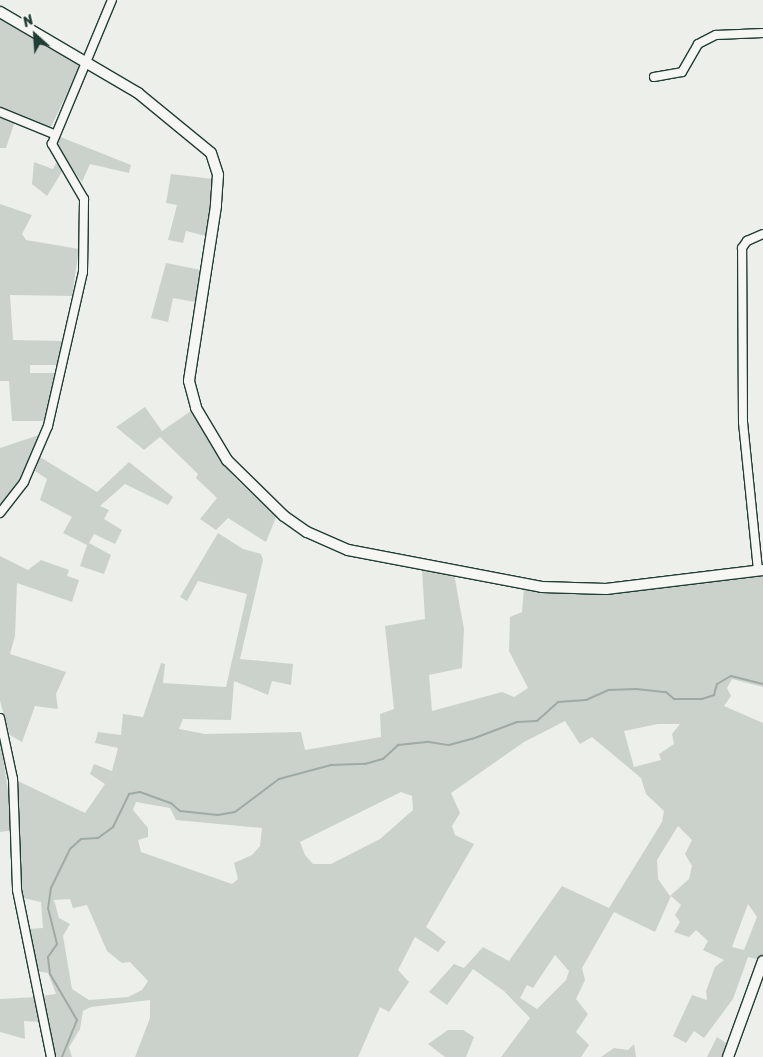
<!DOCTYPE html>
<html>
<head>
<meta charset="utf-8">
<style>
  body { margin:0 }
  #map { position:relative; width:763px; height:1057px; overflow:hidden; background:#edefea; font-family:Sriracha,sans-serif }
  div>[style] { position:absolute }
  .green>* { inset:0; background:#cbd2cc }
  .stream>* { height:2px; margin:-1px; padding:0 1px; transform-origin:1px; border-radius:1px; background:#9faaa4 }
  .roads { filter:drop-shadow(1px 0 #1f3d34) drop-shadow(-1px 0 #1f3d34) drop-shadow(0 1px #1f3d34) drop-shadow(0 -1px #1f3d34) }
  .minor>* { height:8px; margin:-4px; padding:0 4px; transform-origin:4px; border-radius:4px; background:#f6f6f2 }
  .tertiary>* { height:10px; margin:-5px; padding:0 5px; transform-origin:5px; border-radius:5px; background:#f6f6f2 }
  span { translate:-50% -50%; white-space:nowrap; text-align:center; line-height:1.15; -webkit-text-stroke:4.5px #f6f6f2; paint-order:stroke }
  .north { position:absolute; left:10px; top:10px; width:50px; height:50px; -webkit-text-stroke:4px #f6f6f2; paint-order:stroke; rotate:334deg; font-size:14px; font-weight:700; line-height:20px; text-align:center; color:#1f3d34 }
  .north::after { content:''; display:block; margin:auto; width:18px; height:22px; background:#1f3d34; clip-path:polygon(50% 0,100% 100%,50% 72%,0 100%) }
</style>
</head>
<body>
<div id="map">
  <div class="green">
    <div style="clip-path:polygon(0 19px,81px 64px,50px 129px,0 110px)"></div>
    <div style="clip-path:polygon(0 115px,15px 121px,6px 148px,0 148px)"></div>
    <div style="clip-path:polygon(58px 136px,131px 165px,129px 173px,90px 164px,82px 182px,56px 147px)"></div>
    <div style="clip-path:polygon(34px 162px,53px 169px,56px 163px,63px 170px,47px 196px,32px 184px)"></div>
    <div style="clip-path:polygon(171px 174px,213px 179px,206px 236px,186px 231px,183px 243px,168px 240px,177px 205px,166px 203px)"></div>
    <div style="clip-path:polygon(0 204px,32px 215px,22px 234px,26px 240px,79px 249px,72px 296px,10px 295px,13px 340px,62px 341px,57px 365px,30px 365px,30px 373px,56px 373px,46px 421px,12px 421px,9px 381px,0 381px)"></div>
    <div style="clip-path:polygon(166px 263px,201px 270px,195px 302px,173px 298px,168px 322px,151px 318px)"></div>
    <div style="clip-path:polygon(145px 407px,162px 431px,191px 411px,234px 477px,276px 517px,266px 542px,228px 518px,216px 530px,200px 519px,217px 498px,196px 478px,198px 474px,160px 437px,144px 450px,116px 427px)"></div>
    <div style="clip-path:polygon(39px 435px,25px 473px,0 509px,0 448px)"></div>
    <div style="clip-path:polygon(40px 457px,97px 492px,129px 462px,173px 497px,168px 505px,125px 484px,100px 506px,109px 510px,104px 519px,122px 530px,115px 544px,94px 534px,89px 543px,111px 555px,104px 574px,80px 566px,87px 545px,63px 533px,72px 517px,40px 500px,47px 479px,35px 471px)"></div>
    <div style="clip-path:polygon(evenodd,218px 533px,243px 549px,261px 554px,263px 560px,240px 659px,293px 664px,291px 685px,272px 681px,268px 695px,234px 681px,231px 720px,183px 719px,179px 729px,205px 734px,301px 732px,305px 750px,381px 737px,380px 714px,394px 709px,385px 626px,425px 619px,422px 570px,454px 574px,464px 629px,462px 668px,429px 675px,432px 711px,502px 692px,514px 697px,528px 688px,509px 651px,510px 617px,522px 612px,524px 588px,604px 594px,763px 575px,763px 687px,732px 679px,727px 688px,731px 696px,724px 706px,763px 723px,763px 954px,760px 960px,748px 957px,733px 999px,704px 1038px,694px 1031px,686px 1043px,673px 1036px,692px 995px,707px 1000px,706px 991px,715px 967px,724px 960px,703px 950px,708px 941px,696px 930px,689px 937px,674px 932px,680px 922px,675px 915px,681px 905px,671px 896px,655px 932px,614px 912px,582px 968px,585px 980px,576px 999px,588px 1014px,576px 1032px,589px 1045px,581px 1057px,501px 1057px,530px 1018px,504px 991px,473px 969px,447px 1005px,429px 992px,454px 964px,464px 968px,483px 947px,509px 961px,562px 886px,609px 908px,662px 822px,664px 811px,646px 794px,641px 778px,592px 737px,580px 744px,565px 721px,524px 742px,451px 793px,460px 813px,452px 826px,455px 835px,474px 844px,426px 927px,446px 942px,438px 952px,415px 937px,398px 970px,409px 982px,389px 1012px,380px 1007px,358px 1057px,135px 1057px,150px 1018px,150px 1000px,91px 1007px,83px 1011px,80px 1029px,69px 1047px,72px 1057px,54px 1057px,42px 996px,56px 994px,48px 973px,37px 971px,29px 929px,43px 928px,41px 902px,23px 898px,18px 868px,18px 781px,85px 813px,105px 784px,90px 774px,94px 764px,112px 771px,118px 748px,95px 743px,98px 732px,121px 735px,123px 714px,143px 717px,161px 663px,165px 664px,163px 683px,226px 687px,247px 594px,198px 581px,187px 601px,180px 597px,218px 533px,658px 724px,680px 724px,672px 734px,674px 744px,659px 754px,661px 760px,634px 767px,624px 731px,658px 724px,218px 533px,401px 792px,412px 796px,413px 810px,380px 839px,331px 864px,313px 864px,305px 855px,300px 842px,401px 792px,218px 533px,136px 802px,170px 808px,176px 820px,262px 828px,260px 846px,252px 855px,234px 863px,238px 879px,232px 884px,141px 852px,138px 840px,148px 837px,148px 828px,133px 810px,136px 802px,218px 533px,678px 826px,692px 840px,685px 854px,692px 866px,689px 879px,670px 896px,658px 879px,657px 860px,678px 826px,218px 533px,70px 899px,73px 908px,87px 905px,107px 951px,122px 963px,130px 962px,148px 981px,142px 990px,128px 997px,89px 1000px,72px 989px,63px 936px,70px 924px,59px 918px,54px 900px,70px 899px,218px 533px,748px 904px,757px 917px,744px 950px,732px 947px,748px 904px,218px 533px,555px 955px,569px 971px,566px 980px,537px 1009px,520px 998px,527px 985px,533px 988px,555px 955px)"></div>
    <div style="clip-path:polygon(0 556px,28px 570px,41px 560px,69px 570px,67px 576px,79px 580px,72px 602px,17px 583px,15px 636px,10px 654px,66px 672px,56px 694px,58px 709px,35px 706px,22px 742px,10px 735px,0 701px)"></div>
    <div style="clip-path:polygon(0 738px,14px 830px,0 832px)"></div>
    <div style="clip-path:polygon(36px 997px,42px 1022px,24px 1021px,25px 1039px,0 1032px,0 999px)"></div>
    <div style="clip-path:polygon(448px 1030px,463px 1030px,474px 1037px,466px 1057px,445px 1057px,428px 1044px)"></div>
    <div style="clip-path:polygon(717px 1037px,729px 1045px,724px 1057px,707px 1057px)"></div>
    <div style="clip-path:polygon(634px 1044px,636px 1057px,601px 1057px,614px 1048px,628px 1050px)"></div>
  </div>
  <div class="stream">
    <div style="left:62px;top:1057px;width:40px;rotate:-68deg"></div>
    <div style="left:77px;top:1020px;width:53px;rotate:-120.4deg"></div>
    <div style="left:50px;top:974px;width:17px;rotate:-97deg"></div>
    <div style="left:48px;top:957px;width:16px;rotate:-55deg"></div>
    <div style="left:57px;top:944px;width:36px;rotate:-104deg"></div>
    <div style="left:48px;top:909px;width:21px;rotate:-82deg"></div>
    <div style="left:51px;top:888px;width:43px;rotate:-64deg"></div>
    <div style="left:70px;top:849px;width:15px;rotate:-42deg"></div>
    <div style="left:81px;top:839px;width:17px;rotate:-3deg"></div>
    <div style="left:98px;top:838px;width:19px;rotate:-36deg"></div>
    <div style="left:113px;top:827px;width:37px;rotate:-64deg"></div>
    <div style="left:129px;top:794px;width:11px;rotate:-10deg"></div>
    <div style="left:140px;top:792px;width:33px;rotate:20deg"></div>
    <div style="left:171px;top:803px;width:12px;rotate:42deg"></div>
    <div style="left:180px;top:811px;width:38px;rotate:6deg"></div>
    <div style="left:218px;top:815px;width:17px;rotate:-10deg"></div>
    <div style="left:235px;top:812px;width:55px;rotate:-36.9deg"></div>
    <div style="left:279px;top:779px;width:54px;rotate:-15.1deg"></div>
    <div style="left:331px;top:765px;width:34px;rotate:-2deg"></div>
    <div style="left:365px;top:764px;width:19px;rotate:-16deg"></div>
    <div style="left:383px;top:759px;width:21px;rotate:-43deg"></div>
    <div style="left:398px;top:745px;width:31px;rotate:-6deg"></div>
    <div style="left:429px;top:742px;width:20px;rotate:9deg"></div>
    <div style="left:449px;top:745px;width:24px;rotate:-15deg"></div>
    <div style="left:472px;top:739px;width:48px;rotate:-20.7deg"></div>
    <div style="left:517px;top:722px;width:20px;rotate:-3deg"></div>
    <div style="left:537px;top:721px;width:28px;rotate:-42deg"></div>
    <div style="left:558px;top:702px;width:28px;rotate:-4deg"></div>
    <div style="left:586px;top:700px;width:24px;rotate:-24deg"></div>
    <div style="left:608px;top:690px;width:28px;rotate:-2deg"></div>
    <div style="left:636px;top:689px;width:30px;rotate:6deg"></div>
    <div style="left:666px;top:692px;width:11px;rotate:41deg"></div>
    <div style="left:674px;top:699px;width:28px"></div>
    <div style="left:702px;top:699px;width:13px;rotate:-18deg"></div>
    <div style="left:714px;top:695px;width:11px;rotate:-75deg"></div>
    <div style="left:717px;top:684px;width:16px;rotate:-30deg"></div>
    <div style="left:731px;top:676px;width:33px;rotate:14deg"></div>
  </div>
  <div class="roads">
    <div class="minor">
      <div style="left:654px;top:77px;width:28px;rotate:-10deg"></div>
      <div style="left:682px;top:72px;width:32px;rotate:-60deg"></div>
      <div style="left:698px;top:44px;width:20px;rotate:-27deg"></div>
      <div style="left:716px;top:35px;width:47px;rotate:-2.4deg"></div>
      <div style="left:0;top:112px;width:58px;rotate:22.2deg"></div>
      <div style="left:0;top:513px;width:39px;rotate:-52deg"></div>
      <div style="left:24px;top:482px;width:61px;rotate:-66.8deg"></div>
      <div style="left:48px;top:426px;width:158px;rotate:-77.2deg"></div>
      <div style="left:83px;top:272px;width:73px;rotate:-89.2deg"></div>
      <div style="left:84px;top:199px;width:64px;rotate:-120.2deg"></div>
      <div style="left:52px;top:144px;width:156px;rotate:-67.4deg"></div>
      <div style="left:758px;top:570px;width:149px;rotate:-95.8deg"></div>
      <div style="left:743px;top:422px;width:174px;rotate:-90.3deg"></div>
      <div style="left:742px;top:248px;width:9px;rotate:-54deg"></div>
      <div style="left:747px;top:241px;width:17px;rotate:-24deg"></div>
      <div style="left:0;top:718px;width:62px;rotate:78deg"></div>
      <div style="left:13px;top:779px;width:111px;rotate:87.9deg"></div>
      <div style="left:17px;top:890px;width:170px;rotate:78.5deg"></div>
    </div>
    <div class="tertiary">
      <div style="left:0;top:12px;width:160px;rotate:30.4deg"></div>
      <div style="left:138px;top:93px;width:94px;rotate:39.4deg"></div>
      <div style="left:211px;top:153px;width:23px;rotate:72deg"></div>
      <div style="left:218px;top:175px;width:31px;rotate:94deg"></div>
      <div style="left:216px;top:206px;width:177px;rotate:98.8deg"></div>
      <div style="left:189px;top:381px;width:28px;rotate:75deg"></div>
      <div style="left:196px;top:408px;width:61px;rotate:59.2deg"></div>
      <div style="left:227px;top:460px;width:80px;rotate:44.5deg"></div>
      <div style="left:284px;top:516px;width:28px;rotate:35deg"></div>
      <div style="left:307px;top:532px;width:45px;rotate:23.7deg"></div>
      <div style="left:348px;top:550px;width:197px;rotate:10.8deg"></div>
      <div style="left:542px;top:587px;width:64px;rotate:1.8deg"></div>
      <div style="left:606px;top:589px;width:158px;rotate:-6.9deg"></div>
      <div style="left:728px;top:1057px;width:102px;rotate:-70deg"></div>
    </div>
  </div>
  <div class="north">N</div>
</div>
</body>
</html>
